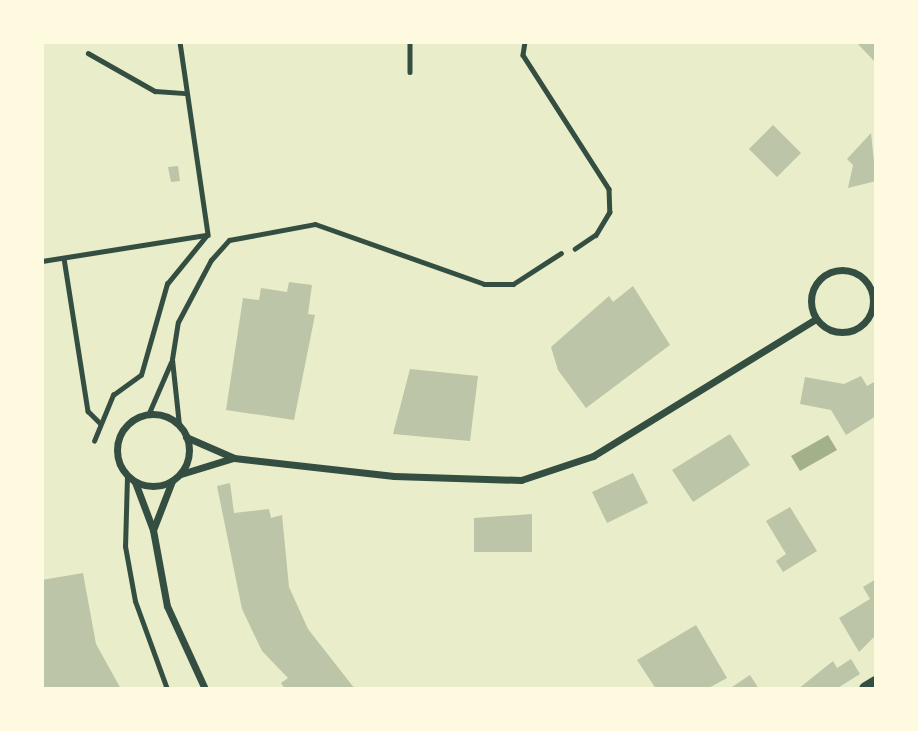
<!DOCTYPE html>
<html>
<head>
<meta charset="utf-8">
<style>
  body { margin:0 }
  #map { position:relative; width:918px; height:731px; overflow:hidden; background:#e9edc9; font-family:"Fira Sans Condensed",sans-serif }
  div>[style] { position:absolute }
  .water>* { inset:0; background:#a3b18a }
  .building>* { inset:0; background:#bcc5a7 }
  .path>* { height:4.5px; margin:-2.25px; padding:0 2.25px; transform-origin:2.25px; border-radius:2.25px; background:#344e41 }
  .service>* { height:5px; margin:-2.5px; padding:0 2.5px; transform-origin:2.5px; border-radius:2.5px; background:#344e41 }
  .minor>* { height:7px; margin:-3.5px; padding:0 3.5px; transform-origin:3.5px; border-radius:3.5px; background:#344e41 }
  .minor>.ring { margin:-3.5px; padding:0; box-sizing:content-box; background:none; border:7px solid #344e41; border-radius:50% }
  .secondary>* { height:14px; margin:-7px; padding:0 7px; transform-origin:7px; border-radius:7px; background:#344e41 }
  span { translate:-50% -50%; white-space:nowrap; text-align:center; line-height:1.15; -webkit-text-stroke:5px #fefae0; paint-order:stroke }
  .frame { position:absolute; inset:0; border:44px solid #fefae0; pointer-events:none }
</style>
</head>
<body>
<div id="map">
  <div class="water">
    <div style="clip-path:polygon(828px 435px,837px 450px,800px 471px,791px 456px)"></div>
  </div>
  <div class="building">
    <div style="clip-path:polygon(856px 42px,876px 42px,876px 63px)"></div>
    <div style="clip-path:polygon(773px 125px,801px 153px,777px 177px,749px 149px)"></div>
    <div style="clip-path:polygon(871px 133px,876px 181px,848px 188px,853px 165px,847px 159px)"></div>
    <div style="clip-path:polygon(178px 166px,180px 181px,171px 182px,168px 167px)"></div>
    <div style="clip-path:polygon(289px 282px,312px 285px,308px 314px,315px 315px,294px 420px,226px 410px,243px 298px,259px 300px,261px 288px,287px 292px)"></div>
    <div style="clip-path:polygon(633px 286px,670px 345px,586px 408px,558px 370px,551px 347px,609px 296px,613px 302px)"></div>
    <div style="clip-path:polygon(410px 369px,478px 376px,470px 441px,393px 434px)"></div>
    <div style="clip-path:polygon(861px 376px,867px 386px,876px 381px,876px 416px,846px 435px,831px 410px,800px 404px,805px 377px,844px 384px)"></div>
    <div style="clip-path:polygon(730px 434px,750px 465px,693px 502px,672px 470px)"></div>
    <div style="clip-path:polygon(633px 473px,648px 503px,607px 523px,592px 492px)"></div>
    <div style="clip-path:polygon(230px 483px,234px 513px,269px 509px,271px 518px,282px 515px,289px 587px,308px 629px,355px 689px,285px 689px,281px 683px,288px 678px,262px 651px,242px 609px,217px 486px)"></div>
    <div style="clip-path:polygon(790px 507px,817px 551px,783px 572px,776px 561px,786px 554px,766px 521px)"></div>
    <div style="clip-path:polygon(532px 514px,532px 552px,474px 552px,474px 518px)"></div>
    <div style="clip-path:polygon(83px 573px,96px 644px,121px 689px,42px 689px,42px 580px)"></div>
    <div style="clip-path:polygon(876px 579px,876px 635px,859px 652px,839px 618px,870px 599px,863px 587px)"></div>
    <div style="clip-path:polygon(696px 625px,727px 678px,707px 689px,656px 689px,637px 660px)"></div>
    <div style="clip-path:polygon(851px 659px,860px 674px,836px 689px,798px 689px,833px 661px,837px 668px)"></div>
    <div style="clip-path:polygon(750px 675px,759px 689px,729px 689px)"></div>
  </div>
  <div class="path">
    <div style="left:180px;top:42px;width:195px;rotate:81.7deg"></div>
    <div style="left:410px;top:42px;width:30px;rotate:90deg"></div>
    <div style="left:525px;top:42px;width:13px;rotate:99deg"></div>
    <div style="left:523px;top:55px;width:159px;rotate:57.3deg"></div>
    <div style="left:609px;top:189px;width:23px;rotate:88deg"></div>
    <div style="left:610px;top:212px;width:27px;rotate:121deg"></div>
    <div style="left:596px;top:235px;width:25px;rotate:146deg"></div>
    <div style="left:88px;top:53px;width:77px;rotate:29.6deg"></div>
    <div style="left:155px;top:91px;width:30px;rotate:4deg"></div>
    <div style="left:64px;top:258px;width:155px;rotate:81.1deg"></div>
    <div style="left:88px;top:411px;width:17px;rotate:45deg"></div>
    <div style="left:42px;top:261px;width:167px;rotate:-9deg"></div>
    <div style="left:94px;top:441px;width:50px;rotate:-67.6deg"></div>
    <div style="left:113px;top:395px;width:34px;rotate:-36deg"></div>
    <div style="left:141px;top:375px;width:95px;rotate:-74.1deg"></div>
    <div style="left:167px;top:284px;width:63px;rotate:-50.8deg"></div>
  </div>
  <div class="service">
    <div style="left:148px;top:415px;width:58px;rotate:-66.5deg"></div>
    <div style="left:179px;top:425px;width:66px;rotate:-96.1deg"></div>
    <div style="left:172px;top:359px;width:37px;rotate:-81deg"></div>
    <div style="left:178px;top:322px;width:70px;rotate:-62deg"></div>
    <div style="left:211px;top:260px;width:27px;rotate:-48deg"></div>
    <div style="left:229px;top:240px;width:87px;rotate:-10.5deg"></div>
    <div style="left:315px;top:224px;width:179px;rotate:19.5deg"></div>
    <div style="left:484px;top:284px;width:29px"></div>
    <div style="left:513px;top:284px;width:57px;rotate:-32.9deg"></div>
    <div style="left:127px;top:476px;width:70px;rotate:91.6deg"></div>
    <div style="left:125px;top:546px;width:56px;rotate:79.7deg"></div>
    <div style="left:135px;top:601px;width:94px;rotate:70deg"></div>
  </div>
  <div class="minor">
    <div class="ring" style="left:811px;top:270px;width:55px;height:55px"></div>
    <div class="ring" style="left:117px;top:414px;width:65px;height:65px"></div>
    <div style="left:186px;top:437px;width:52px;rotate:23.6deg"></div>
    <div style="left:234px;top:458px;width:161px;rotate:6.4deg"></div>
    <div style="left:394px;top:476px;width:127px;rotate:1.8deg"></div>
    <div style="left:521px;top:480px;width:76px;rotate:-18.4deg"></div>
    <div style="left:593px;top:456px;width:262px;rotate:-31.6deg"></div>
    <div style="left:181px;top:474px;width:54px;rotate:-17.1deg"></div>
    <div style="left:135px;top:482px;width:51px;rotate:69.4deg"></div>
    <div style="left:153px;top:530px;width:77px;rotate:79.6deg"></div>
    <div style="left:167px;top:606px;width:91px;rotate:65.4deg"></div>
    <div style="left:153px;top:530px;width:53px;rotate:-68.8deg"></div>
  </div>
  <div class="secondary">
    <div style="left:866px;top:689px;width:12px;rotate:-31deg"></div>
  </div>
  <div class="frame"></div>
</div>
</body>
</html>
